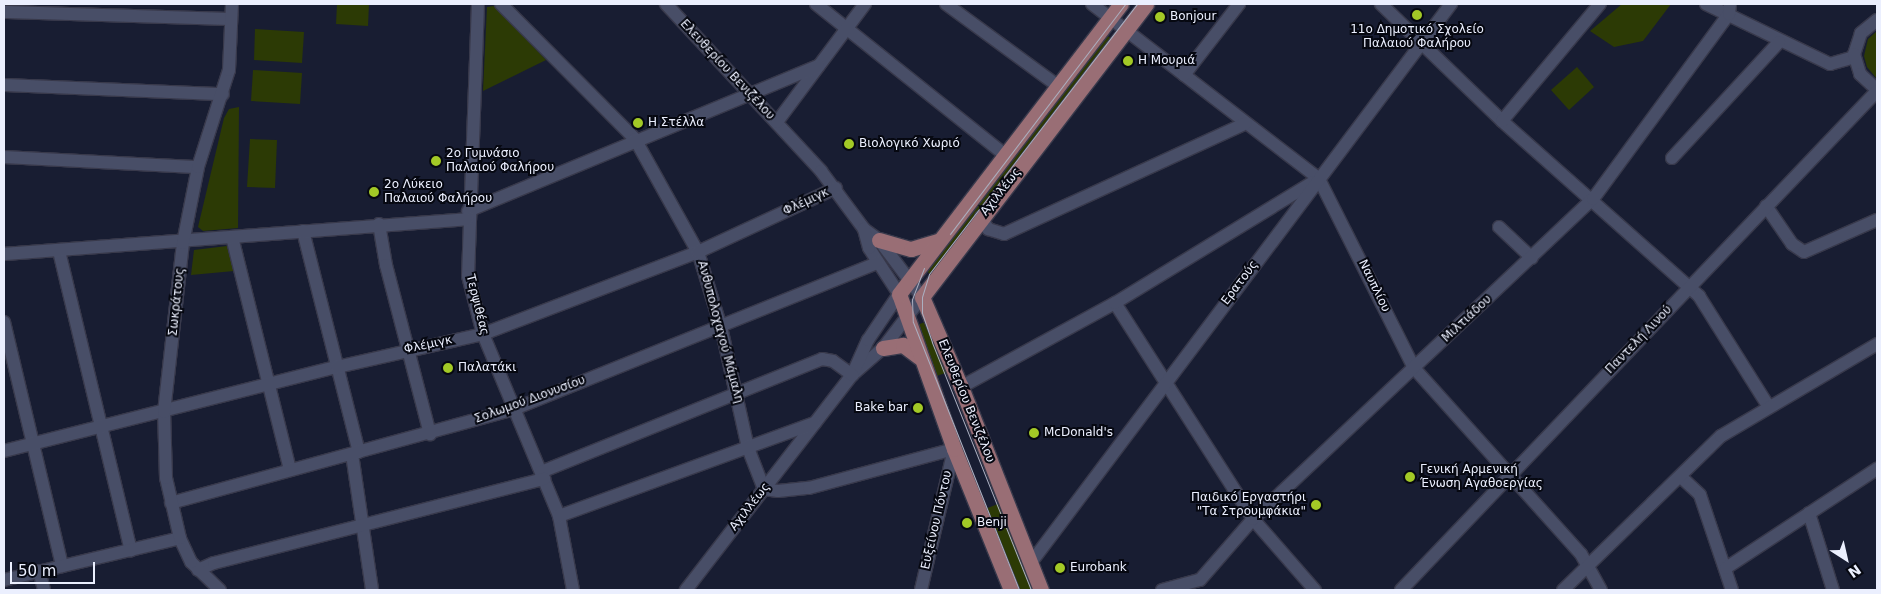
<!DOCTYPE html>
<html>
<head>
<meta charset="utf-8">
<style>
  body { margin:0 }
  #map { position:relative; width:1881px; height:594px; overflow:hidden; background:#181d32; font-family:"DejaVu Sans",sans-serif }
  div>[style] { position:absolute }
  .green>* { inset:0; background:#2c3a05 }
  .roads { filter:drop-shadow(1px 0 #38394b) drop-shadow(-1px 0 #38394b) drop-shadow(0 1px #38394b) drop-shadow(0 -1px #38394b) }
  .minor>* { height:12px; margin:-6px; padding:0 6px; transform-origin:6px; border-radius:6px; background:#484e67 }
  .major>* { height:15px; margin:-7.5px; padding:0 7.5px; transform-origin:7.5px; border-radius:7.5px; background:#996e75 }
  .tram>* { height:1px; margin:-0.5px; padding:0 0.5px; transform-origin:0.5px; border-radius:0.5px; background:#abafc0 }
  .dots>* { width:14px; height:14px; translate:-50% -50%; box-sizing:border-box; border:2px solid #060811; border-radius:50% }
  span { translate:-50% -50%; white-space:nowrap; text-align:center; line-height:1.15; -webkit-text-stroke:4px #060811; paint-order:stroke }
  .poi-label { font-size:12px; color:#ebeffe }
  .left { translate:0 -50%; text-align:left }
  .right { translate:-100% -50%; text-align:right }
  .street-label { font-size:12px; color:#ebeffe }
  .frame { position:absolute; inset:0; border:5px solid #ebeffe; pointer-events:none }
  .north { position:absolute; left:1821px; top:534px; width:50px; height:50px; -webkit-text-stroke:4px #060811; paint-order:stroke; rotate:145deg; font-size:14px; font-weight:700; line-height:20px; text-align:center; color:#ebeffe }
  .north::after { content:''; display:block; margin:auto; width:18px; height:22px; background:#ebeffe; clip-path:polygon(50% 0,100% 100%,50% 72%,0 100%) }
  .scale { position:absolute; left:10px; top:562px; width:85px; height:22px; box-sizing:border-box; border:2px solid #ebeffe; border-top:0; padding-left:6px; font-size:15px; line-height:18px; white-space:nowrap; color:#ebeffe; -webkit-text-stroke:4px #060811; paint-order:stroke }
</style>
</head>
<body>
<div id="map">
  <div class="green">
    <div style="clip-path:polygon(337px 4px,369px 4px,368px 26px,336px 24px)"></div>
    <div style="clip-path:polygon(1622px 4px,1671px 4px,1643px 41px,1614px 47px,1590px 31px)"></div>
    <div style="clip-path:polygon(494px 6px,546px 60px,483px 91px,487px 7px)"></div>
    <div style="clip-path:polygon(255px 29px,304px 32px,302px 63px,254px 60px)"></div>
    <div style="clip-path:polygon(1877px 31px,1877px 79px,1867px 67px,1864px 56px,1868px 39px)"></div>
    <div style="clip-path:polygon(1102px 32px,1112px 39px,931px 275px,922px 267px)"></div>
    <div style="clip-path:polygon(1577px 67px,1594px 87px,1569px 110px,1551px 90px)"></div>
    <div style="clip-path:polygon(253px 70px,302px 73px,300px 104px,251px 101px)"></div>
    <div style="clip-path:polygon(239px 107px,238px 228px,203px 231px,198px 227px,224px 118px,229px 109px)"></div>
    <div style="clip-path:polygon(250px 139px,277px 140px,275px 188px,247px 187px)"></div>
    <div style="clip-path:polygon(227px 246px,234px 271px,191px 275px,194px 250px)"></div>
    <div style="clip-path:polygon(930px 320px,951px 371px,931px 378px,912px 327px)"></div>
    <div style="clip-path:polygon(1003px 502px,1037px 590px,1017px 590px,985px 509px)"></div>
  </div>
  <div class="roads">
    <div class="minor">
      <div style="left:478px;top:4px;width:272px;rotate:92.1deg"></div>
      <div style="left:468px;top:276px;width:60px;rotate:75.5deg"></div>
      <div style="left:483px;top:334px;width:197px;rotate:67.3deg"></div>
      <div style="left:559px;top:516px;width:75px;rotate:79.3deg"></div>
      <div style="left:501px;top:4px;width:190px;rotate:45.2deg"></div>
      <div style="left:635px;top:139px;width:129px;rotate:60.9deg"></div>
      <div style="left:698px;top:252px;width:78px;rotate:73deg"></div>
      <div style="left:721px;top:327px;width:124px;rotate:77.4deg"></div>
      <div style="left:748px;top:448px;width:44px;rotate:68.7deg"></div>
      <div style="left:666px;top:4px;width:228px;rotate:47.1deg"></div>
      <div style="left:821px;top:171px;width:72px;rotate:53.4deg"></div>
      <div style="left:864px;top:229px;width:19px;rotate:36deg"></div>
      <div style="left:879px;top:240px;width:71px;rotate:53deg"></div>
      <div style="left:922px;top:297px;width:64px;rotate:127.4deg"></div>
      <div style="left:883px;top:348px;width:41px;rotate:138.9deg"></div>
      <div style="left:852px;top:375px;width:272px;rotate:127.7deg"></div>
      <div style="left:816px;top:4px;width:242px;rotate:38.6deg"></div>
      <div style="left:946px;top:4px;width:139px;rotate:36.2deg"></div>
      <div style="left:1092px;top:4px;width:287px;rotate:37.6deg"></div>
      <div style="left:1319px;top:179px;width:212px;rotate:63.3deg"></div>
      <div style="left:1414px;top:368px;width:250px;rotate:48.1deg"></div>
      <div style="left:1581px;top:554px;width:41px;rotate:60.9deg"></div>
      <div style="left:1381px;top:4px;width:168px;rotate:44deg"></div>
      <div style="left:1502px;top:121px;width:264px;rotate:41.6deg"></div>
      <div style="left:1699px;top:296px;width:131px;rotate:57.8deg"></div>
      <div style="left:1706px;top:4px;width:138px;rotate:25.8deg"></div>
      <div style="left:1830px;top:64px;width:25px;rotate:-16deg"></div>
      <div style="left:4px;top:12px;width:227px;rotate:1.8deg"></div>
      <div style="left:1877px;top:20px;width:21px;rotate:141deg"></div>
      <div style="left:1861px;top:33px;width:22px;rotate:108deg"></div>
      <div style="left:1854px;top:54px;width:21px;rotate:73deg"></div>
      <div style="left:1860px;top:74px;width:23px;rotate:43deg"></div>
      <div style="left:1184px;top:75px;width:90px;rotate:-52.2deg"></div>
      <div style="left:4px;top:85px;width:219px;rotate:2.4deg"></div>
      <div style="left:1502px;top:121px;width:153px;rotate:-50.1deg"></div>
      <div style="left:777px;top:122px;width:147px;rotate:-53.3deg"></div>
      <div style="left:4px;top:157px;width:194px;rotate:3deg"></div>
      <div style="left:1672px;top:158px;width:158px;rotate:-47.3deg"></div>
      <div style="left:1766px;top:206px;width:46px;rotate:55.6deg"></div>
      <div style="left:1792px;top:244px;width:14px;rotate:34deg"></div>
      <div style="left:1804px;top:252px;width:80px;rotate:-23.7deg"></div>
      <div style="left:468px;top:211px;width:379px;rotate:-22.5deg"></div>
      <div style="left:981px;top:217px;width:14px;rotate:60deg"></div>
      <div style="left:988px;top:229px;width:17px;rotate:17deg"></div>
      <div style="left:1004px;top:234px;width:266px;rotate:-24.6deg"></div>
      <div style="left:379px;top:224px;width:42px;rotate:80.3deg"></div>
      <div style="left:386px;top:265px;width:175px;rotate:75.4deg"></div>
      <div style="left:1499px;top:227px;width:45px;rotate:43.2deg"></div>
      <div style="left:303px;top:231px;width:228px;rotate:75.8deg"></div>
      <div style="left:232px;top:237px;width:240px;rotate:76deg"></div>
      <div style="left:59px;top:251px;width:308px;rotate:76.5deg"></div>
      <div style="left:4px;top:254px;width:465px;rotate:-4.3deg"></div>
      <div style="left:1115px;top:303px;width:256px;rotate:57.4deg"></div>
      <div style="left:1253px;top:519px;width:94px;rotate:48.9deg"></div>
      <div style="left:4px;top:322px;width:251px;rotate:76.6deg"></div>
      <div style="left:854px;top:371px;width:34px;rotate:-66deg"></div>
      <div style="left:868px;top:340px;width:55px;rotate:-56deg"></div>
      <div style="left:899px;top:294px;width:55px;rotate:-123.1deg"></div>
      <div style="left:869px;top:248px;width:20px;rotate:-105deg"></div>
      <div style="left:961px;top:387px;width:175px;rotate:-28.6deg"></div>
      <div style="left:1115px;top:303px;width:232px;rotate:-31.4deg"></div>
      <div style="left:4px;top:451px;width:343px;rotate:-14.2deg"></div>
      <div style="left:337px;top:367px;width:150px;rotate:-12.7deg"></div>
      <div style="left:483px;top:334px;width:230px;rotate:-20.9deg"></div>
      <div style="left:698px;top:252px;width:152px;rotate:-24.9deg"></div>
      <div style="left:352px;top:454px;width:137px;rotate:81.6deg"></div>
      <div style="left:541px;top:472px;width:303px;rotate:-21.9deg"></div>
      <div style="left:822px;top:359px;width:11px;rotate:10deg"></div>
      <div style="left:833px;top:361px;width:24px;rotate:36deg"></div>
      <div style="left:1681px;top:477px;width:26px;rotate:43deg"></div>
      <div style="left:1700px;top:495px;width:100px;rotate:71.4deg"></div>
      <div style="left:764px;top:489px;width:14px;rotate:8deg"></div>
      <div style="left:778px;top:491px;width:31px;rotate:-6deg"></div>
      <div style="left:809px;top:488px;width:150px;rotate:-15.1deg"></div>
      <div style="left:954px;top:449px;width:145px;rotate:103.2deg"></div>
      <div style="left:171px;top:503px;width:356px;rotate:-15.3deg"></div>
      <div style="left:514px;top:409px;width:392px;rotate:-21.9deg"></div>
      <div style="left:1809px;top:513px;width:81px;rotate:72.7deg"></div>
      <div style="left:559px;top:516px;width:272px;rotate:-20deg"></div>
      <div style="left:1030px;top:564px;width:701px;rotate:-53.06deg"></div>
      <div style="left:1726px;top:568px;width:181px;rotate:-33.3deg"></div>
      <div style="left:198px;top:570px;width:17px;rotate:-24deg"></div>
      <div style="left:214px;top:563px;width:341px;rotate:-14.3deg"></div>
      <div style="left:39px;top:571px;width:20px;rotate:75deg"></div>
      <div style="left:4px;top:580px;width:181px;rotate:-13.4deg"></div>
      <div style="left:220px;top:590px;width:40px;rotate:-136deg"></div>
      <div style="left:191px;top:562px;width:26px;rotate:-115deg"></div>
      <div style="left:180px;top:538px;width:62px;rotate:-103.1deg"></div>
      <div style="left:166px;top:478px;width:66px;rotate:-91.7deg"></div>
      <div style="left:164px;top:412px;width:170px;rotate:-83.6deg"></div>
      <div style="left:183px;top:243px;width:77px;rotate:-78.8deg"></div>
      <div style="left:198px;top:167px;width:102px;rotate:-72.3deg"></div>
      <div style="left:229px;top:70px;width:66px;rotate:-87.4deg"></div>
      <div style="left:1162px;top:590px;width:39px;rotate:-15deg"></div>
      <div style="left:1200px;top:580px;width:81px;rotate:-49deg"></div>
      <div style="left:1253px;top:519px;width:467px;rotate:-43.3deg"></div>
      <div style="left:1593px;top:199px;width:230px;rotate:-53.7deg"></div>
      <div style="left:1729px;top:14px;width:10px;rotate:-84deg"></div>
      <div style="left:1401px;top:590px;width:690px;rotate:-46.35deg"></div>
      <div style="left:1563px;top:590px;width:221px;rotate:-44.3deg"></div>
      <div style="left:1721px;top:436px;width:181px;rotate:-30.5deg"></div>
    </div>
    <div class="major">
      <div style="left:879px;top:240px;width:33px;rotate:16deg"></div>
      <div style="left:911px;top:249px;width:28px;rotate:-17deg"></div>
      <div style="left:883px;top:348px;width:20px;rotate:-9deg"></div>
      <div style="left:903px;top:345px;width:20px;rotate:37deg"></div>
      <div style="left:1011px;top:590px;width:152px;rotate:-112deg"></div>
      <div style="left:954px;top:449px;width:164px;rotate:-109.5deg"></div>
      <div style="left:899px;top:294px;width:365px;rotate:-52.6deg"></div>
      <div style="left:1041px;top:590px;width:218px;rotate:-111.5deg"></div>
      <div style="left:961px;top:387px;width:98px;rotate:-113.4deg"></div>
      <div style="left:922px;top:297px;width:369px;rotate:-52.6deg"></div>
    </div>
  </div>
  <div class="tram">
    <div style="left:950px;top:234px;width:289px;rotate:-52.7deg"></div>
    <div style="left:924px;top:268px;width:33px;rotate:111deg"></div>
    <div style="left:912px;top:299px;width:23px;rotate:88deg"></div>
    <div style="left:913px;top:322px;width:288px;rotate:68.4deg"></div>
    <div style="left:1031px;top:590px;width:267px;rotate:-111.8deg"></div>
    <div style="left:932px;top:342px;width:31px;rotate:-109deg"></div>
    <div style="left:922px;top:313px;width:16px;rotate:-90deg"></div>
    <div style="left:922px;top:297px;width:24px;rotate:-73deg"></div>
    <div style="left:929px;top:274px;width:341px;rotate:-52.4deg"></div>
  </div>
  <div class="dots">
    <div style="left:1417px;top:15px;background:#a3c926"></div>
    <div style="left:1160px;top:17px;background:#a3c926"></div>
    <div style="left:1128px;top:61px;background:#a3c926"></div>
    <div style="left:638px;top:123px;background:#a3c926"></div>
    <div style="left:849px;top:144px;background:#a3c926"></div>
    <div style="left:436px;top:161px;background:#a3c926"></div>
    <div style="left:374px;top:192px;background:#a3c926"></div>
    <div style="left:448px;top:368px;background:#a3c926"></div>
    <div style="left:918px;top:408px;background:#a3c926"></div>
    <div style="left:1034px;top:433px;background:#a3c926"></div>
    <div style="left:1410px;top:477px;background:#a3c926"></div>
    <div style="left:1316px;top:505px;background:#a3c926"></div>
    <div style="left:967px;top:523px;background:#a3c926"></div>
    <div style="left:1060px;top:568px;background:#a3c926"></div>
  </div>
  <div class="poi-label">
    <span class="left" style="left:1170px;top:17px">Bonjour</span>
    <span style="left:1417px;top:37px">11ο Δημοτικό Σχολείο<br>Παλαιού Φαλήρου</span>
    <span class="left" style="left:1138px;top:61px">Η Μουριά</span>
    <span class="left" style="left:648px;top:123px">Η Στέλλα</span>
    <span class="left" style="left:859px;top:144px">Βιολογικό Χωριό</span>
    <span class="left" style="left:446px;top:161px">2ο Γυμνάσιο<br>Παλαιού Φαλήρου</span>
    <span class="left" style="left:384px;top:192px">2ο Λύκειο<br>Παλαιού Φαλήρου</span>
    <span class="left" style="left:458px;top:368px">Παλατάκι</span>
    <span class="right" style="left:908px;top:408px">Bake bar</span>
    <span class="left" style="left:1044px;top:433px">McDonald's</span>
    <span class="left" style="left:1420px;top:477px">Γενική Αρμενική<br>Ένωση Αγαθοεργίας</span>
    <span class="right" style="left:1306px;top:505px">Παιδικό Εργαστήρι<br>"Τα Στρουμφάκια"</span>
    <span class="left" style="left:977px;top:523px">Benji</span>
    <span class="left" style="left:1070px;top:568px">Eurobank</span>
  </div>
  <div class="street-label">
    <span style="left:727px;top:70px;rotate:47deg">Ελευθερίου Βενιζέλου</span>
    <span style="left:1001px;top:192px;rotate:-52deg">Αχιλλέως</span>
    <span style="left:806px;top:202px;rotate:-25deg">Φλέμιγκ</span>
    <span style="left:1240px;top:283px;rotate:-53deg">Ερατούς</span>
    <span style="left:1374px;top:286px;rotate:64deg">Ναυπλίου</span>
    <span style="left:177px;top:302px;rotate:-84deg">Σωκράτους</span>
    <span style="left:477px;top:305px;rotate:76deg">Τερψιθέας</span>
    <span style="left:1467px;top:319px;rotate:-43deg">Μιλτιάδου</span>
    <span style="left:720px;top:332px;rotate:75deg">Ανθυπολοχαγού Μάμαλη</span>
    <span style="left:1639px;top:340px;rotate:-46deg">Παντελή Λινού</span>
    <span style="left:428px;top:345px;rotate:-12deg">Φλέμιγκ</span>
    <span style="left:530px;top:400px;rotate:-20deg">Σολωμού Διονυσίου</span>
    <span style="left:966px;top:401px;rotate:68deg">Ελευθερίου Βενιζέλου</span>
    <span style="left:750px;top:507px;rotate:-52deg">Αχιλλέως</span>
    <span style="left:937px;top:520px;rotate:-77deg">Ευξείνου Πόντου</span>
  </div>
  <div class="frame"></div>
  <div class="north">N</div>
  <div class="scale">50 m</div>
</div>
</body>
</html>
